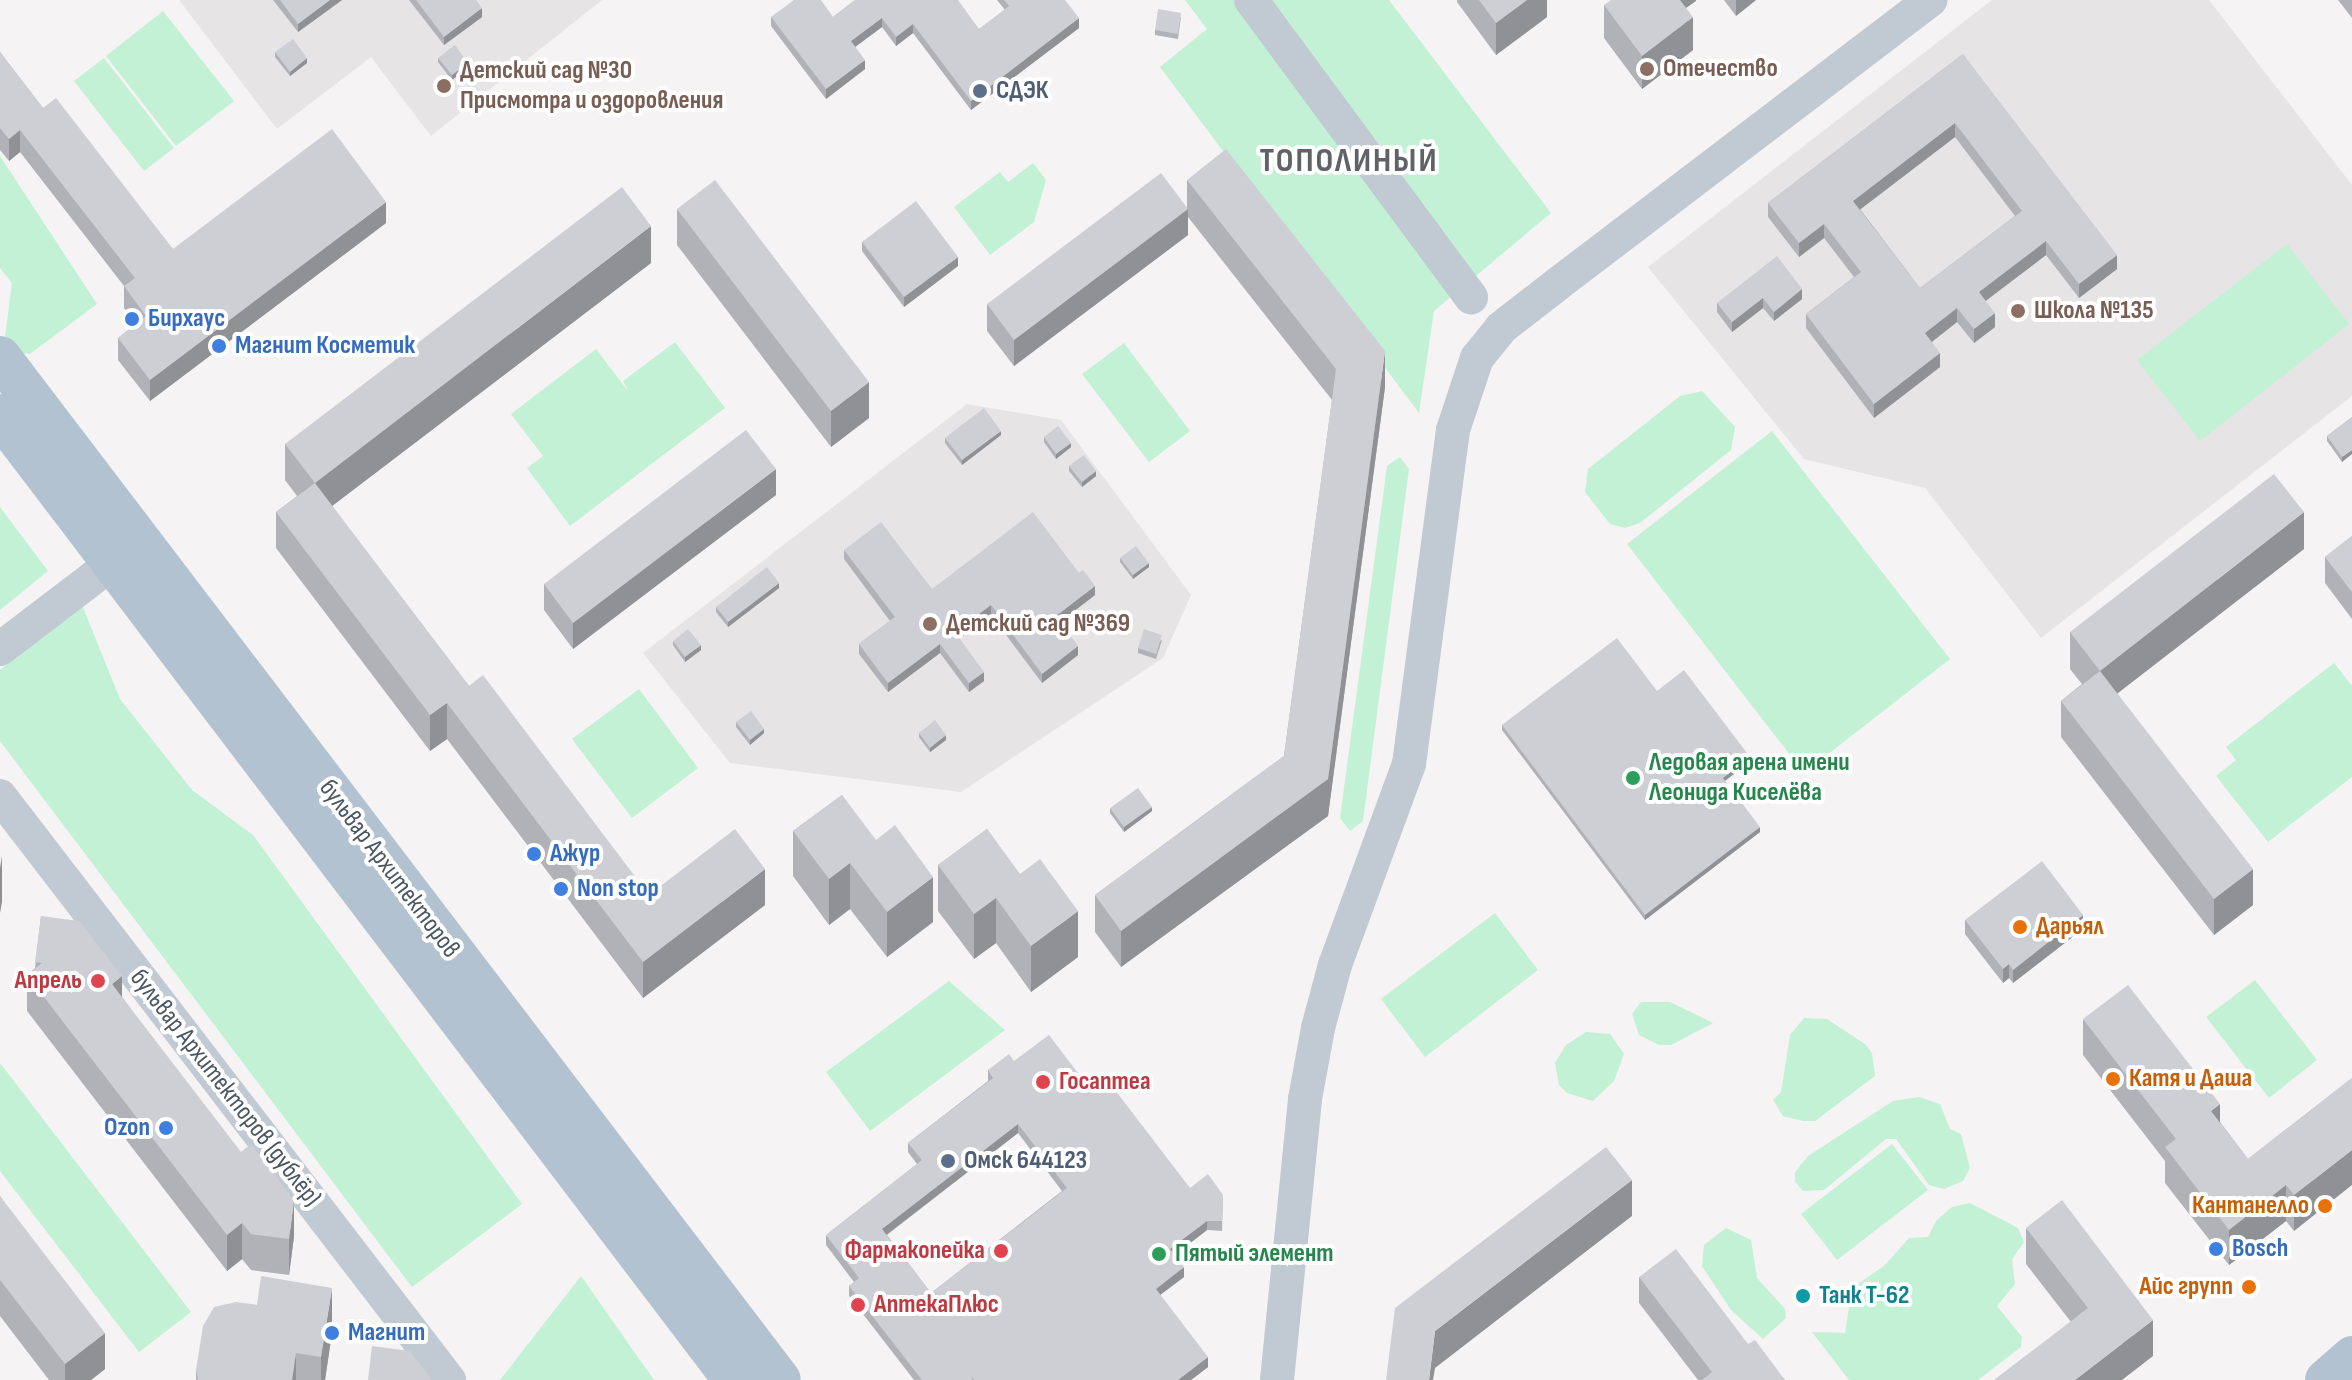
<!DOCTYPE html>
<html>
<head>
<meta charset="utf-8">
<style>
  body { margin:0 }
  #map { position:relative; width:2352px; height:1380px; overflow:hidden; background:#f5f3f3; font-family:"Sofia Sans Condensed",sans-serif }
  div>[style] { position:absolute }
  .education>* { inset:0; background:#e6e4e5 }
  .green>* { inset:0; background:#c3f1d5 }
  .minor>* { height:34px; margin:-17px; padding:0 17px; transform-origin:17px; border-radius:17px; background:#c1cad2 }
  .major>* { height:42px; margin:-21px; padding:0 21px; transform-origin:21px; border-radius:21px; background:#b3c2d1 }
  .wall>* { inset:0; background:#b0b2b7 }
  .shaded-wall>* { inset:0; background:#909195 }
  .building>* { inset:0; background:#cdcfd5 }
  .dots>* { width:22px; height:22px; translate:-50% -50%; box-sizing:border-box; border:4px solid #fff; border-radius:50% }
  span { translate:-50% -50%; white-space:nowrap; text-align:center; line-height:1.15; -webkit-text-stroke:8px #fff; paint-order:stroke }
  .education-label { font-size:26px; color:#785e54; font-weight:700 }
  .left { translate:0 -50%; text-align:left }
  .service-label { font-size:26px; color:#4e5e75; font-weight:700 }
  .shop-label { font-size:26px; color:#366cbe; font-weight:700 }
  .right { translate:-100% -50%; text-align:right }
  .leisure-label { font-size:26px; color:#27864d; font-weight:700 }
  .street-label { font-size:26px; color:#4a5661 }
  .food-label { font-size:26px; color:#c56008; font-weight:700 }
  .health-label { font-size:26px; color:#be3a42; font-weight:700 }
  .culture-label { font-size:26px; color:#0d838f; font-weight:700 }
  .district-label { font-size:34px; color:#5f6368; font-weight:700; letter-spacing:2px }
</style>
</head>
<body>
<div id="map">
  <div class="education">
    <div style="clip-path:polygon(179px 0,602px 0,431px 136px,371px 57px,277px 129px)"></div>
    <div style="clip-path:polygon(1992px 0,2209px 0,2352px 185px,2352px 396px,2041px 638px,1925px 488px,1804px 459px,1648px 267px)"></div>
    <div style="clip-path:polygon(967px 404px,1061px 420px,1191px 595px,1163px 658px,961px 792px,730px 763px,643px 653px)"></div>
  </div>
  <div class="green">
    <div style="clip-path:polygon(1185px 0,1389px 0,1551px 213px,1434px 311px,1419px 413px,1160px 67px,1207px 29px)"></div>
    <div style="clip-path:polygon(163px 11px,234px 101px,176px 146px,106px 56px)"></div>
    <div style="clip-path:polygon(104px 58px,174px 148px,144px 171px,74px 81px)"></div>
    <div style="clip-path:polygon(0 156px,97px 304px,30px 354px,21px 353px,5px 337px,12px 283px,0 268px)"></div>
    <div style="clip-path:polygon(1033px 163px,1046px 180px,1034px 222px,990px 255px,954px 207px,1000px 172px,1008px 182px)"></div>
    <div style="clip-path:polygon(2287px 244px,2349px 324px,2200px 441px,2137px 360px)"></div>
    <div style="clip-path:polygon(675px 342px,725px 408px,570px 526px,527px 468px,543px 456px,511px 414px,596px 349px,628px 391px,623px 381px)"></div>
    <div style="clip-path:polygon(1124px 343px,1190px 431px,1149px 462px,1082px 374px)"></div>
    <div style="clip-path:polygon(1702px 391px,1735px 427px,1731px 450px,1640px 523px,1625px 528px,1610px 524px,1585px 492px,1588px 469px,1680px 396px)"></div>
    <div style="clip-path:polygon(1772px 431px,1950px 659px,1804px 773px,1627px 544px)"></div>
    <div style="clip-path:polygon(1400px 457px,1409px 469px,1363px 821px,1350px 831px,1340px 818px,1387px 466px)"></div>
    <div style="clip-path:polygon(0 507px,48px 571px,0 610px)"></div>
    <div style="clip-path:polygon(82px 605px,120px 699px,192px 790px,253px 835px,522px 1204px,412px 1287px,0 741px,0 670px)"></div>
    <div style="clip-path:polygon(2334px 663px,2352px 686px,2352px 777px,2268px 842px,2216px 776px,2236px 760px,2226px 747px)"></div>
    <div style="clip-path:polygon(639px 689px,698px 768px,632px 818px,572px 739px)"></div>
    <div style="clip-path:polygon(1495px 913px,1538px 970px,1425px 1057px,1381px 999px)"></div>
    <div style="clip-path:polygon(2255px 980px,2317px 1060px,2269px 1098px,2206px 1017px)"></div>
    <div style="clip-path:polygon(949px 981px,1005px 1030px,870px 1131px,826px 1072px)"></div>
    <div style="clip-path:polygon(1641px 1002px,1670px 1002px,1713px 1023px,1671px 1045px,1659px 1045px,1639px 1035px,1632px 1014px)"></div>
    <div style="clip-path:polygon(1804px 1018px,1827px 1019px,1865px 1044px,1872px 1053px,1875px 1076px,1815px 1121px,1803px 1121px,1783px 1116px,1773px 1100px,1781px 1092px,1790px 1035px)"></div>
    <div style="clip-path:polygon(1586px 1032px,1610px 1034px,1624px 1054px,1614px 1081px,1593px 1101px,1567px 1093px,1559px 1085px,1555px 1063px,1566px 1045px)"></div>
    <div style="clip-path:polygon(0 1063px,191px 1312px,139px 1352px,0 1171px)"></div>
    <div style="clip-path:polygon(1919px 1097px,1940px 1104px,1950px 1129px,1961px 1134px,1970px 1168px,1963px 1181px,1944px 1189px,1929px 1185px,1896px 1139px,1886px 1139px,1824px 1190px,1803px 1191px,1795px 1182px,1795px 1172px,1808px 1156px,1893px 1101px)"></div>
    <div style="clip-path:polygon(1892px 1144px,1928px 1190px,1837px 1260px,1801px 1214px)"></div>
    <div style="clip-path:polygon(1970px 1203px,2018px 1228px,2024px 1242px,2012px 1259px,2015px 1284px,1997px 1306px,2022px 1337px,2021px 1347px,1978px 1380px,1849px 1380px,1812px 1332px,1845px 1333px,1852px 1288px,1884px 1266px,1909px 1238px,1928px 1237px,1936px 1221px,1952px 1207px)"></div>
    <div style="clip-path:polygon(1726px 1228px,1751px 1240px,1757px 1278px,1785px 1309px,1786px 1318px,1763px 1339px,1731px 1310px,1702px 1266px,1704px 1245px)"></div>
    <div style="clip-path:polygon(581px 1276px,654px 1380px,500px 1380px)"></div>
  </div>
  <div class="minor">
    <div style="left:1251px;top:0;width:370px;rotate:53.5deg"></div>
    <div style="left:0;top:649px;width:166px;rotate:-37.4deg"></div>
    <div style="left:0;top:796px;width:737px;rotate:52.45deg"></div>
    <div style="left:1277px;top:1380px;width:282px;rotate:-84.3deg"></div>
    <div style="left:1305px;top:1099px;width:72px;rotate:-79.6deg"></div>
    <div style="left:1318px;top:1028px;width:65px;rotate:-74.9deg"></div>
    <div style="left:1335px;top:965px;width:214px;rotate:-69.8deg"></div>
    <div style="left:1409px;top:764px;width:337px;rotate:-82.5deg"></div>
    <div style="left:1453px;top:430px;width:76px;rotate:-71.6deg"></div>
    <div style="left:1477px;top:358px;width:38px;rotate:-51deg"></div>
    <div style="left:1501px;top:328px;width:73px;rotate:-37.8deg"></div>
    <div style="left:1559px;top:283px;width:467px;rotate:-37.3deg"></div>
  </div>
  <div class="major">
    <div style="left:0;top:357px;width:1286px;rotate:52.68deg"></div>
    <div style="left:0;top:415px;width:1212px;rotate:52.74deg"></div>
    <div style="left:2326px;top:1380px;width:35px;rotate:-41deg"></div>
  </div>
  <div class="wall">
    <div style="clip-path:polygon(273px 0,342px 0,298px 32px)"></div>
    <div style="clip-path:polygon(409px 0,476px 0,482px 17px,444px 45px)"></div>
    <div style="clip-path:polygon(855px 0,979px 29px,1005px 10px,997px 0,1065px 0,1079px 28px,971px 110px,913px 33px,896px 46px,882px 27px,855px 47px,865px 69px,826px 99px,771px 26px,771px 17px,833px 17px)"></div>
    <div style="clip-path:polygon(1457px 0,1547px 0,1547px 17px,1496px 55px,1457px 2px)"></div>
    <div style="clip-path:polygon(1696px 0,1686px 8px,1693px 50px,1642px 89px,1604px 38px,1604px 5px)"></div>
    <div style="clip-path:polygon(1724px 0,1756px 0,1736px 16px)"></div>
    <div style="clip-path:polygon(2338px 0,2352px 0,2352px 18px)"></div>
    <div style="clip-path:polygon(1181px 17px,1178px 39px,1155px 35px,1155px 30px)"></div>
    <div style="clip-path:polygon(0 52px,43px 108px,173px 249px,386px 223px,150px 401px,118px 360px,118px 338px,136px 324px,124px 308px,124px 286px,20px 152px,9px 161px,0 150px)"></div>
    <div style="clip-path:polygon(275px 52px,307px 63px,290px 76px,275px 57px)"></div>
    <div style="clip-path:polygon(evenodd,1963px 54px,2117px 269px,2079px 298px,2046px 255px,1985px 301px,1995px 327px,1974px 343px,1957px 322px,1932px 342px,1940px 367px,1874px 418px,1806px 328px,1806px 314px,1854px 277px,1824px 238px,1799px 257px,1768px 217px,1768px 203px,1963px 54px,1955px 137px,2015px 216px,1920px 288px,1860px 209px,1955px 137px)"></div>
    <div style="clip-path:polygon(438px 58px,468px 67px,452px 80px,438px 62px)"></div>
    <div style="clip-path:polygon(1187px 180px,1385px 387px,1328px 816px,1121px 967px,1095px 932px,1095px 895px,1284px 756px,1332px 400px,1188px 217px,1188px 235px,1014px 366px,987px 331px,987px 304px,1187px 208px)"></div>
    <div style="clip-path:polygon(677px 209px,869px 418px,831px 447px,677px 245px)"></div>
    <div style="clip-path:polygon(862px 242px,958px 266px,904px 307px,862px 251px)"></div>
    <div style="clip-path:polygon(651px 263px,332px 506px,469px 686px,649px 895px,765px 905px,643px 998px,447px 739px,430px 751px,276px 548px,276px 512px,297px 496px,285px 480px,285px 444px)"></div>
    <div style="clip-path:polygon(1802px 289px,1802px 299px,1774px 321px,1763px 308px,1732px 332px,1717px 312px,1717px 303px)"></div>
    <div style="clip-path:polygon(2352px 417px,2342px 462px,2327px 441px,2327px 436px)"></div>
    <div style="clip-path:polygon(1001px 435px,962px 465px,945px 443px,945px 438px)"></div>
    <div style="clip-path:polygon(1044px 437px,1071px 447px,1056px 459px,1044px 442px)"></div>
    <div style="clip-path:polygon(1069px 466px,1096px 476px,1082px 487px,1069px 471px)"></div>
    <div style="clip-path:polygon(776px 495px,573px 649px,544px 610px,544px 584px)"></div>
    <div style="clip-path:polygon(2352px 536px,2352px 619px,2325px 583px,2325px 557px)"></div>
    <div style="clip-path:polygon(2304px 549px,2117px 693px,2253px 905px,2214px 935px,2061px 737px,2061px 701px,2082px 684px,2070px 669px,2070px 632px)"></div>
    <div style="clip-path:polygon(844px 550px,932px 589px,1095px 595px,1060px 622px,1078px 655px,1042px 683px,991px 615px,959px 638px,984px 681px,969px 692px,940px 653px,888px 692px,859px 654px,859px 644px,890px 621px,844px 559px)"></div>
    <div style="clip-path:polygon(1120px 558px,1149px 567px,1133px 579px,1120px 562px)"></div>
    <div style="clip-path:polygon(779px 588px,728px 627px,716px 612px,716px 607px)"></div>
    <div style="clip-path:polygon(1162px 640px,1156px 659px,1138px 653px,1138px 648px)"></div>
    <div style="clip-path:polygon(673px 641px,701px 650px,685px 662px,673px 645px)"></div>
    <div style="clip-path:polygon(1657px 691px,1750px 762px,1725px 781px,1760px 832px,1645px 920px,1502px 730px,1502px 725px)"></div>
    <div style="clip-path:polygon(736px 722px,764px 733px,750px 745px,736px 727px)"></div>
    <div style="clip-path:polygon(919px 733px,946px 740px,930px 752px,919px 737px)"></div>
    <div style="clip-path:polygon(842px 795px,933px 922px,887px 957px,850px 909px,829px 925px,793px 876px,793px 831px)"></div>
    <div style="clip-path:polygon(1110px 808px,1152px 811px,1124px 832px,1110px 813px)"></div>
    <div style="clip-path:polygon(987px 829px,1078px 957px,1031px 992px,996px 943px,974px 959px,938px 911px,938px 865px)"></div>
    <div style="clip-path:polygon(41px 916px,122px 997px,294px 1236px,289px 1275px,251px 1270px,242px 1259px,227px 1271px,27px 1011px,27px 975px,35px 968px)"></div>
    <div style="clip-path:polygon(1965px 920px,2083px 929px,2013px 983px,2009px 978px,2003px 983px,1965px 934px)"></div>
    <div style="clip-path:polygon(2083px 1019px,2220px 1122px,2248px 1159px,2352px 1078px,2294px 1231px,2286px 1221px,2229px 1265px,2165px 1183px,2165px 1161px,2083px 1055px)"></div>
    <div style="clip-path:polygon(evenodd,1014px 1061px,1087px 1085px,1190px 1188px,1223px 1195px,1222px 1231px,1207px 1230px,1174px 1255px,1184px 1277px,1160px 1295px,1208px 1367px,1191px 1380px,914px 1380px,849px 1296px,849px 1286px,854px 1282px,826px 1245px,826px 1235px,917px 1164px,908px 1152px,908px 1143px,988px 1081px,988px 1070px,1014px 1061px,1018px 1133px,1062px 1191px,931px 1293px,887px 1235px,1018px 1133px)"></div>
    <div style="clip-path:polygon(0 1196px,105px 1369px,91px 1380px,49px 1380px,0 1316px)"></div>
    <div style="clip-path:polygon(2026px 1228px,2153px 1356px,2071px 1322px,2026px 1264px)"></div>
    <div style="clip-path:polygon(1639px 1277px,1748px 1344px,1785px 1380px,1698px 1380px,1639px 1303px)"></div>
    <div style="clip-path:polygon(332px 1333px,325px 1380px,196px 1380px,196px 1370px)"></div>
  </div>
  <div class="shaded-wall">
    <div style="clip-path:polygon(330px 0,342px 0,298px 32px,298px 24px)"></div>
    <div style="clip-path:polygon(1527px 0,1547px 0,1547px 17px,1496px 55px,1496px 23px)"></div>
    <div style="clip-path:polygon(1670px 0,1696px 0,1696px 1px,1670px 19px)"></div>
    <div style="clip-path:polygon(1736px 0,1756px 0,1736px 16px)"></div>
    <div style="clip-path:polygon(482px 8px,482px 17px,444px 45px,444px 37px)"></div>
    <div style="clip-path:polygon(1693px 17px,1693px 50px,1642px 89px,1642px 56px)"></div>
    <div style="clip-path:polygon(882px 18px,882px 27px,851px 50px,851px 41px)"></div>
    <div style="clip-path:polygon(1079px 18px,1079px 28px,971px 110px,971px 101px)"></div>
    <div style="clip-path:polygon(913px 24px,913px 33px,896px 46px,896px 37px)"></div>
    <div style="clip-path:polygon(307px 58px,307px 63px,290px 76px,290px 72px)"></div>
    <div style="clip-path:polygon(865px 60px,865px 69px,826px 99px,826px 89px)"></div>
    <div style="clip-path:polygon(468px 63px,468px 67px,452px 80px,452px 75px)"></div>
    <div style="clip-path:polygon(1955px 123px,1955px 137px,1853px 215px,1853px 201px)"></div>
    <div style="clip-path:polygon(20px 130px,20px 152px,9px 161px,9px 139px)"></div>
    <div style="clip-path:polygon(386px 202px,386px 223px,150px 401px,150px 380px)"></div>
    <div style="clip-path:polygon(1188px 209px,1188px 235px,1014px 366px,1014px 340px)"></div>
    <div style="clip-path:polygon(1824px 224px,1824px 238px,1799px 257px,1799px 243px)"></div>
    <div style="clip-path:polygon(651px 226px,651px 263px,315px 519px,315px 483px)"></div>
    <div style="clip-path:polygon(2046px 241px,2046px 255px,1979px 306px,1979px 292px)"></div>
    <div style="clip-path:polygon(2117px 255px,2117px 269px,2079px 298px,2079px 284px)"></div>
    <div style="clip-path:polygon(958px 257px,958px 266px,904px 307px,904px 297px)"></div>
    <div style="clip-path:polygon(1802px 289px,1802px 299px,1774px 321px,1774px 312px)"></div>
    <div style="clip-path:polygon(1763px 298px,1763px 308px,1732px 332px,1732px 322px)"></div>
    <div style="clip-path:polygon(1957px 308px,1957px 322px,1925px 347px,1925px 333px)"></div>
    <div style="clip-path:polygon(1995px 313px,1995px 327px,1974px 343px,1974px 329px)"></div>
    <div style="clip-path:polygon(1385px 351px,1385px 387px,1328px 816px,1121px 967px,1121px 931px,1328px 779px)"></div>
    <div style="clip-path:polygon(1940px 353px,1940px 367px,1874px 418px,1874px 404px)"></div>
    <div style="clip-path:polygon(869px 382px,869px 418px,831px 447px,831px 411px)"></div>
    <div style="clip-path:polygon(1001px 431px,1001px 435px,962px 465px,962px 460px)"></div>
    <div style="clip-path:polygon(1071px 443px,1071px 447px,1056px 459px,1056px 454px)"></div>
    <div style="clip-path:polygon(2352px 450px,2352px 454px,2342px 462px,2342px 457px)"></div>
    <div style="clip-path:polygon(776px 469px,776px 495px,573px 649px,573px 623px)"></div>
    <div style="clip-path:polygon(1096px 471px,1096px 476px,1082px 487px,1082px 482px)"></div>
    <div style="clip-path:polygon(2304px 512px,2304px 549px,2100px 707px,2100px 671px)"></div>
    <div style="clip-path:polygon(1149px 563px,1149px 567px,1133px 579px,1133px 575px)"></div>
    <div style="clip-path:polygon(779px 583px,779px 588px,728px 627px,728px 622px)"></div>
    <div style="clip-path:polygon(1095px 586px,1095px 595px,1056px 625px,1056px 616px)"></div>
    <div style="clip-path:polygon(991px 605px,991px 615px,955px 642px,955px 632px)"></div>
    <div style="clip-path:polygon(940px 644px,940px 653px,888px 692px,888px 683px)"></div>
    <div style="clip-path:polygon(701px 645px,701px 650px,685px 662px,685px 657px)"></div>
    <div style="clip-path:polygon(1078px 646px,1078px 655px,1042px 683px,1042px 674px)"></div>
    <div style="clip-path:polygon(984px 672px,984px 681px,969px 692px,969px 683px)"></div>
    <div style="clip-path:polygon(447px 703px,447px 739px,430px 751px,430px 715px)"></div>
    <div style="clip-path:polygon(764px 729px,764px 733px,750px 745px,750px 740px)"></div>
    <div style="clip-path:polygon(946px 735px,946px 740px,930px 752px,930px 748px)"></div>
    <div style="clip-path:polygon(1750px 757px,1750px 762px,1723px 782px,1723px 778px)"></div>
    <div style="clip-path:polygon(1152px 807px,1152px 811px,1124px 832px,1124px 827px)"></div>
    <div style="clip-path:polygon(1760px 827px,1760px 832px,1645px 920px,1645px 915px)"></div>
    <div style="clip-path:polygon(2px 856px,2px 902px,0 913px,0 868px)"></div>
    <div style="clip-path:polygon(850px 863px,850px 909px,829px 925px,829px 879px)"></div>
    <div style="clip-path:polygon(765px 869px,765px 905px,643px 998px,643px 962px)"></div>
    <div style="clip-path:polygon(2253px 869px,2253px 905px,2214px 935px,2214px 899px)"></div>
    <div style="clip-path:polygon(933px 877px,933px 922px,887px 957px,887px 912px)"></div>
    <div style="clip-path:polygon(996px 898px,996px 943px,974px 959px,974px 914px)"></div>
    <div style="clip-path:polygon(1078px 911px,1078px 957px,1031px 992px,1031px 946px)"></div>
    <div style="clip-path:polygon(2083px 915px,2083px 929px,2013px 983px,2013px 970px)"></div>
    <div style="clip-path:polygon(2009px 964px,2009px 978px,2003px 983px,2003px 969px)"></div>
    <div style="clip-path:polygon(122px 976px,122px 1012px,112px 984px)"></div>
    <div style="clip-path:polygon(2220px 1104px,2220px 1140px,2211px 1111px)"></div>
    <div style="clip-path:polygon(1018px 1124px,1018px 1133px,882px 1238px,882px 1229px)"></div>
    <div style="clip-path:polygon(2352px 1150px,2352px 1185px,2294px 1231px,2294px 1195px)"></div>
    <div style="clip-path:polygon(1632px 1180px,1632px 1216px,1435px 1368px,1433px 1380px,1429px 1380px,1435px 1331px)"></div>
    <div style="clip-path:polygon(2286px 1185px,2286px 1221px,2229px 1265px,2229px 1230px)"></div>
    <div style="clip-path:polygon(294px 1200px,294px 1236px,289px 1275px,289px 1239px)"></div>
    <div style="clip-path:polygon(1207px 1221px,1207px 1230px,1170px 1259px,1170px 1249px)"></div>
    <div style="clip-path:polygon(242px 1223px,242px 1259px,227px 1271px,227px 1235px)"></div>
    <div style="clip-path:polygon(1184px 1267px,1184px 1277px,1156px 1298px,1156px 1289px)"></div>
    <div style="clip-path:polygon(332px 1288px,332px 1333px,325px 1380px,321px 1380px,321px 1357px)"></div>
    <div style="clip-path:polygon(2153px 1320px,2153px 1356px,2122px 1380px,2075px 1380px)"></div>
    <div style="clip-path:polygon(105px 1333px,105px 1369px,91px 1380px,65px 1380px,65px 1364px)"></div>
    <div style="clip-path:polygon(296px 1353px,296px 1380px,292px 1380px)"></div>
    <div style="clip-path:polygon(1208px 1357px,1208px 1367px,1191px 1380px,1178px 1380px)"></div>
  </div>
  <div class="building">
    <div style="clip-path:polygon(280px 0,330px 0,298px 24px)"></div>
    <div style="clip-path:polygon(416px 0,476px 0,482px 8px,444px 37px)"></div>
    <div style="clip-path:polygon(794px 0,821px 0,833px 17px,855px 0,958px 0,979px 29px,1009px 6px,1004px 0,1065px 0,1079px 18px,971px 101px,913px 24px,896px 37px,882px 18px,851px 41px,865px 60px,826px 89px,771px 17px)"></div>
    <div style="clip-path:polygon(1479px 0,1527px 0,1496px 23px)"></div>
    <div style="clip-path:polygon(1611px 0,1680px 0,1693px 17px,1642px 56px,1604px 5px)"></div>
    <div style="clip-path:polygon(1158px 9px,1181px 13px,1178px 34px,1155px 30px)"></div>
    <div style="clip-path:polygon(293px 39px,307px 58px,290px 72px,275px 52px)"></div>
    <div style="clip-path:polygon(455px 45px,468px 63px,452px 75px,438px 58px)"></div>
    <div style="clip-path:polygon(0 52px,43px 108px,56px 98px,173px 249px,332px 129px,386px 202px,150px 380px,118px 338px,146px 316px,124px 286px,135px 278px,20px 130px,9px 139px,0 128px)"></div>
    <div style="clip-path:polygon(evenodd,1963px 54px,2117px 255px,2079px 284px,2046px 241px,1979px 292px,1995px 313px,1974px 329px,1957px 308px,1925px 333px,1940px 353px,1874px 404px,1806px 314px,1861px 272px,1824px 224px,1799px 243px,1768px 203px,1963px 54px,1955px 123px,2022px 211px,1920px 288px,1853px 201px,1955px 123px)"></div>
    <div style="clip-path:polygon(1226px 149px,1385px 351px,1328px 779px,1121px 931px,1095px 895px,1284px 756px,1336px 369px,1187px 180px)"></div>
    <div style="clip-path:polygon(1161px 173px,1188px 209px,1014px 340px,987px 304px)"></div>
    <div style="clip-path:polygon(715px 180px,869px 382px,831px 411px,677px 209px)"></div>
    <div style="clip-path:polygon(622px 187px,651px 226px,315px 483px,285px 444px)"></div>
    <div style="clip-path:polygon(916px 201px,958px 257px,904px 297px,862px 242px)"></div>
    <div style="clip-path:polygon(1777px 256px,1802px 289px,1774px 312px,1763px 298px,1732px 322px,1717px 303px)"></div>
    <div style="clip-path:polygon(984px 408px,1001px 431px,962px 460px,945px 438px)"></div>
    <div style="clip-path:polygon(2352px 417px,2352px 450px,2342px 457px,2327px 436px)"></div>
    <div style="clip-path:polygon(1058px 426px,1071px 443px,1056px 454px,1044px 437px)"></div>
    <div style="clip-path:polygon(746px 430px,776px 469px,573px 623px,544px 584px)"></div>
    <div style="clip-path:polygon(1084px 455px,1096px 471px,1082px 482px,1069px 466px)"></div>
    <div style="clip-path:polygon(2274px 474px,2304px 512px,2100px 671px,2070px 632px)"></div>
    <div style="clip-path:polygon(315px 483px,469px 686px,483px 675px,649px 895px,735px 829px,765px 869px,643px 962px,447px 703px,430px 715px,276px 512px)"></div>
    <div style="clip-path:polygon(1033px 512px,1079px 573px,1083px 570px,1095px 586px,1056px 616px,1078px 646px,1042px 674px,991px 605px,955px 632px,984px 672px,969px 683px,940px 644px,888px 683px,859px 644px,895px 617px,844px 550px,881px 522px,932px 589px)"></div>
    <div style="clip-path:polygon(2352px 536px,2352px 592px,2325px 557px)"></div>
    <div style="clip-path:polygon(1136px 546px,1149px 563px,1133px 575px,1120px 558px)"></div>
    <div style="clip-path:polygon(767px 567px,779px 583px,728px 622px,716px 607px)"></div>
    <div style="clip-path:polygon(688px 629px,701px 645px,685px 657px,673px 641px)"></div>
    <div style="clip-path:polygon(1144px 629px,1162px 635px,1156px 654px,1138px 648px)"></div>
    <div style="clip-path:polygon(1617px 638px,1657px 691px,1684px 670px,1750px 757px,1723px 778px,1760px 827px,1645px 915px,1502px 725px)"></div>
    <div style="clip-path:polygon(2100px 671px,2253px 869px,2214px 899px,2061px 701px)"></div>
    <div style="clip-path:polygon(751px 711px,764px 729px,750px 740px,736px 722px)"></div>
    <div style="clip-path:polygon(935px 720px,946px 735px,930px 748px,919px 733px)"></div>
    <div style="clip-path:polygon(1138px 788px,1152px 807px,1124px 827px,1110px 808px)"></div>
    <div style="clip-path:polygon(842px 795px,876px 840px,895px 825px,933px 877px,887px 912px,850px 863px,829px 879px,793px 831px)"></div>
    <div style="clip-path:polygon(987px 829px,1020px 874px,1040px 859px,1078px 911px,1031px 946px,996px 898px,974px 914px,938px 865px)"></div>
    <div style="clip-path:polygon(2042px 861px,2083px 915px,2013px 970px,2009px 964px,2003px 969px,1965px 920px)"></div>
    <div style="clip-path:polygon(41px 916px,79px 921px,122px 976px,112px 984px,241px 1152px,251px 1144px,294px 1200px,289px 1239px,251px 1234px,242px 1223px,227px 1235px,27px 975px,42px 963px,35px 962px)"></div>
    <div style="clip-path:polygon(2128px 985px,2220px 1104px,2211px 1111px,2248px 1159px,2352px 1078px,2352px 1150px,2294px 1195px,2286px 1185px,2229px 1230px,2165px 1147px,2176px 1139px,2083px 1019px)"></div>
    <div style="clip-path:polygon(evenodd,1049px 1035px,1087px 1085px,1102px 1073px,1190px 1188px,1208px 1174px,1223px 1195px,1222px 1221px,1207px 1221px,1170px 1249px,1184px 1267px,1156px 1289px,1208px 1357px,1178px 1380px,974px 1380px,973px 1378px,971px 1380px,922px 1380px,849px 1286px,859px 1278px,826px 1235px,922px 1160px,908px 1143px,993px 1078px,988px 1070px,1009px 1054px,1014px 1061px,1049px 1035px,1018px 1124px,1067px 1188px,931px 1293px,882px 1229px,1018px 1124px)"></div>
    <div style="clip-path:polygon(1606px 1147px,1632px 1180px,1435px 1331px,1429px 1380px,1386px 1380px,1395px 1308px)"></div>
    <div style="clip-path:polygon(0 1196px,105px 1333px,65px 1364px,0 1280px)"></div>
    <div style="clip-path:polygon(2062px 1200px,2153px 1320px,2075px 1380px,1994px 1380px,2088px 1308px,2026px 1228px)"></div>
    <div style="clip-path:polygon(1676px 1249px,1748px 1344px,1755px 1340px,1785px 1380px,1702px 1380px,1712px 1372px,1639px 1277px)"></div>
    <div style="clip-path:polygon(261px 1276px,332px 1288px,321px 1357px,296px 1353px,292px 1380px,198px 1380px,196px 1370px,203px 1326px,214px 1307px,236px 1302px,257px 1305px)"></div>
    <div style="clip-path:polygon(372px 1346px,410px 1351px,432px 1380px,368px 1380px)"></div>
  </div>
  <div class="dots">
    <div style="left:1647px;top:69px;background:#8d6e63"></div>
    <div style="left:444px;top:86px;background:#8d6e63"></div>
    <div style="left:980px;top:91px;background:#5c6f8a"></div>
    <div style="left:2018px;top:311px;background:#8d6e63"></div>
    <div style="left:132px;top:319px;background:#3f7fe0"></div>
    <div style="left:219px;top:346px;background:#3f7fe0"></div>
    <div style="left:930px;top:624px;background:#8d6e63"></div>
    <div style="left:1633px;top:778px;background:#2e9e5b"></div>
    <div style="left:534px;top:854px;background:#3f7fe0"></div>
    <div style="left:561px;top:889px;background:#3f7fe0"></div>
    <div style="left:2020px;top:927px;background:#e8710a"></div>
    <div style="left:98px;top:981px;background:#e0444e"></div>
    <div style="left:2113px;top:1079px;background:#e8710a"></div>
    <div style="left:1043px;top:1082px;background:#e0444e"></div>
    <div style="left:166px;top:1128px;background:#3f7fe0"></div>
    <div style="left:948px;top:1161px;background:#5c6f8a"></div>
    <div style="left:2325px;top:1206px;background:#e8710a"></div>
    <div style="left:2216px;top:1249px;background:#3f7fe0"></div>
    <div style="left:1001px;top:1251px;background:#e0444e"></div>
    <div style="left:1159px;top:1254px;background:#2e9e5b"></div>
    <div style="left:2249px;top:1287px;background:#e8710a"></div>
    <div style="left:1803px;top:1296px;background:#0f9aa8"></div>
    <div style="left:858px;top:1305px;background:#e0444e"></div>
    <div style="left:332px;top:1333px;background:#3f7fe0"></div>
  </div>
  <div class="education-label">
    <span class="left" style="left:1663px;top:69px">Отечество</span>
    <span class="left" style="left:460px;top:86px">Детский сад №30<br>Присмотра и оздоровления</span>
    <span class="left" style="left:2034px;top:311px">Школа №135</span>
    <span class="left" style="left:946px;top:624px">Детский сад №369</span>
  </div>
  <div class="service-label">
    <span class="left" style="left:996px;top:91px">СДЭК</span>
    <span class="left" style="left:964px;top:1161px">Омск 644123</span>
  </div>
  <div class="shop-label">
    <span class="left" style="left:148px;top:319px">Бирхаус</span>
    <span class="left" style="left:235px;top:346px">Магнит Косметик</span>
    <span class="left" style="left:550px;top:854px">Ажур</span>
    <span class="left" style="left:577px;top:889px">Non stop</span>
    <span class="right" style="left:150px;top:1128px">Ozon</span>
    <span class="left" style="left:2232px;top:1249px">Bosch</span>
    <span class="left" style="left:348px;top:1333px">Магнит</span>
  </div>
  <div class="leisure-label">
    <span class="left" style="left:1649px;top:778px">Ледовая арена имени<br>Леонида Киселёва</span>
    <span class="left" style="left:1175px;top:1254px">Пятый элемент</span>
  </div>
  <div class="street-label">
    <span style="left:389px;top:869px;rotate:53deg">бульвар Архитекторов</span>
    <span style="left:225px;top:1088px;rotate:52deg">бульвар Архитекторов (дублёр)</span>
  </div>
  <div class="food-label">
    <span class="left" style="left:2036px;top:927px">Дарьял</span>
    <span class="left" style="left:2129px;top:1079px">Катя и Даша</span>
    <span class="right" style="left:2309px;top:1206px">Кантанелло</span>
    <span class="right" style="left:2233px;top:1287px">Айс групп</span>
  </div>
  <div class="health-label">
    <span class="right" style="left:82px;top:981px">Апрель</span>
    <span class="left" style="left:1059px;top:1082px">Госаптеа</span>
    <span class="right" style="left:985px;top:1251px">Фармакопейка</span>
    <span class="left" style="left:874px;top:1305px">АптекаПлюс</span>
  </div>
  <div class="culture-label">
    <span class="left" style="left:1819px;top:1296px">Танк Т-62</span>
  </div>
  <div class="district-label">
    <span style="left:1349px;top:161px">ТОПОЛИНЫЙ</span>
  </div>
</div>
</body>
</html>
